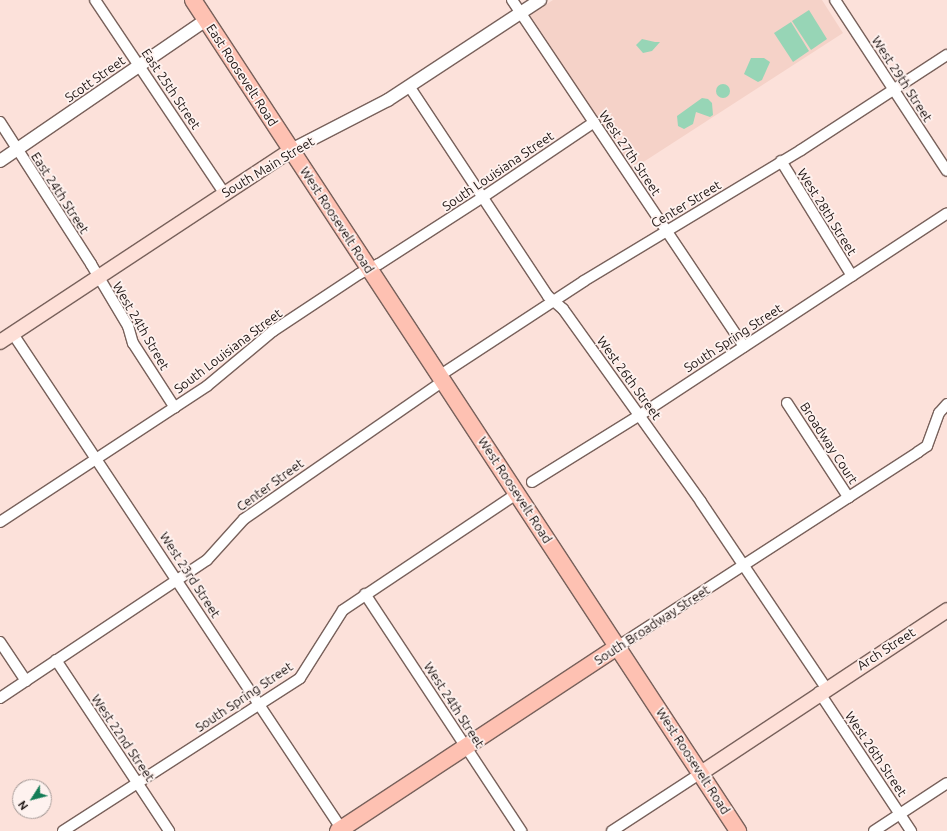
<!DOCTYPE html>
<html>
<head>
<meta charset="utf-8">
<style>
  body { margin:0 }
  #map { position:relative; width:947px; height:831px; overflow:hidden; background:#fce1da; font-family:Ubuntu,sans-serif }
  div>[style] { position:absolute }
  .built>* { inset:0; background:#f5d2c8 }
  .green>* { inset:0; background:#97d5b6 }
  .round { border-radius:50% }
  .roads { filter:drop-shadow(1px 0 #78615b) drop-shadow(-1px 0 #78615b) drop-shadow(0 1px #78615b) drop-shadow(0 -1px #78615b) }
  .minor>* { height:10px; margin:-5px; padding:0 5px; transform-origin:5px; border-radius:5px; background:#fff }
  .tertiary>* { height:12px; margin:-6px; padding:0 6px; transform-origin:6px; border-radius:6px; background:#fff }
  .secondary>* { height:14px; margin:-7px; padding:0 7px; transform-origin:7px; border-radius:7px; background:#fee0d8 }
  .primary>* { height:16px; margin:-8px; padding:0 8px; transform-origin:8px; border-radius:8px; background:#fec1b2 }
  span { translate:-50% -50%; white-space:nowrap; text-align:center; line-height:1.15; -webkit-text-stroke:3.5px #fef2ef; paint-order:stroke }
  .street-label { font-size:13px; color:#1c1311 }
  .north { position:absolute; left:12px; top:779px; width:40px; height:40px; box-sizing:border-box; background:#fef2ef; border:1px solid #a49996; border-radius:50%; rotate:234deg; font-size:11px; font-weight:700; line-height:16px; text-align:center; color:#1c1311 }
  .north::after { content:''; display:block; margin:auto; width:14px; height:18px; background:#147c56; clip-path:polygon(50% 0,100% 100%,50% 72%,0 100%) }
</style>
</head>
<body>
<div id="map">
  <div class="built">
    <div style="clip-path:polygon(553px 0,822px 0,843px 33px,631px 170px,530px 15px)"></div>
  </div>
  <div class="green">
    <div style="clip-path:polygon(809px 10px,827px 39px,811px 50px,792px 21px)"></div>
    <div style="clip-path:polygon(791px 22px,809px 51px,793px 62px,774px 33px)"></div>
    <div style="clip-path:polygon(642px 39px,655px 42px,660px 42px,652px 51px,643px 53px,636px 45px)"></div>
    <div style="clip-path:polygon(751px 58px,764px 58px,770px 62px,762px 80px,758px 82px,744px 74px)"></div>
    <div class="round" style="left:716px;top:84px;width:14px;height:14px"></div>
    <div style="clip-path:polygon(702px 98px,708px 99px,712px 103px,713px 115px,710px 117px,696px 112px,693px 124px,684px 129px,678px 126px,677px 116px)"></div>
  </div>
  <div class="roads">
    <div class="minor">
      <div style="left:95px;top:0;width:232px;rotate:56.2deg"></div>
      <div style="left:512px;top:0;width:417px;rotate:56.2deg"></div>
      <div style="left:835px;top:0;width:204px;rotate:56.8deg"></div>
      <div style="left:409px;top:86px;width:252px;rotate:56.5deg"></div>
      <div style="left:548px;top:296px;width:20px;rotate:41deg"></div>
      <div style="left:563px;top:309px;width:237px;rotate:54.4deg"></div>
      <div style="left:701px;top:502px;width:224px;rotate:56.1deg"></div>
      <div style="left:0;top:122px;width:169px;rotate:57.3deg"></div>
      <div style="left:91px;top:264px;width:72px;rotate:59.2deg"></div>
      <div style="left:128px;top:326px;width:18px;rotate:74deg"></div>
      <div style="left:133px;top:343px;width:77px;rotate:57.1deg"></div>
      <div style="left:781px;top:161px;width:135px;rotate:58.3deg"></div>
      <div style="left:13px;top:334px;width:597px;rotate:56.42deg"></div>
      <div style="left:439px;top:376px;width:173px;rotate:-33.2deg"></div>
      <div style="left:584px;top:281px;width:253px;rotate:-31.1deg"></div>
      <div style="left:801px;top:150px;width:174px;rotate:-33.1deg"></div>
      <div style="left:787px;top:403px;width:113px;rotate:56.9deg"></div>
      <div style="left:532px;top:482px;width:127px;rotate:-31.8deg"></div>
      <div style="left:640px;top:415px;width:367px;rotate:-33.3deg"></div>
      <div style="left:0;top:522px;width:248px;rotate:-33.3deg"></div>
      <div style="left:207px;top:386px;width:86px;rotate:-39.8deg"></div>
      <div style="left:273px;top:331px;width:103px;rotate:-33.5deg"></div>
      <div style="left:359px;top:274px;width:22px;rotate:-27deg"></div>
      <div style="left:379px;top:264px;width:124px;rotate:-32.8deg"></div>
      <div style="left:483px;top:197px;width:134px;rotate:-34deg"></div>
      <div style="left:365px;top:594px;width:284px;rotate:56.6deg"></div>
      <div style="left:0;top:642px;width:47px;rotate:56.3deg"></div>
      <div style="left:617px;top:647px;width:359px;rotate:-32.9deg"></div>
      <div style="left:918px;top:452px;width:11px;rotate:-34deg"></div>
      <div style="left:927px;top:446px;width:35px;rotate:-70deg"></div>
      <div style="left:939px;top:413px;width:12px;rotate:-48deg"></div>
      <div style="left:56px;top:660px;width:205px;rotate:56.5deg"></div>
      <div style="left:819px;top:692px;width:167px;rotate:56.5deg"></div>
      <div style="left:0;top:698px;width:249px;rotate:-33.7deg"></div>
      <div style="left:207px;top:560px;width:55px;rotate:-47.9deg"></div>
      <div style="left:244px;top:519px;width:242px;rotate:-34.7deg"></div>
      <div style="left:63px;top:831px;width:282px;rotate:-32.8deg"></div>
      <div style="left:300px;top:678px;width:80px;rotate:-57.7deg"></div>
      <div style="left:343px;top:610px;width:208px;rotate:-33.8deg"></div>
      <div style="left:612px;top:831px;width:106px;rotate:-33.1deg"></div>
      <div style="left:874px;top:831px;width:87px;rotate:-33.3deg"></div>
    </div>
    <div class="tertiary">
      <div style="left:291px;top:150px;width:109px;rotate:-27.3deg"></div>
      <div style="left:388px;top:100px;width:182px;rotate:-33.3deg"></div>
      <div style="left:0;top:161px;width:250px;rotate:-34.4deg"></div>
    </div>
    <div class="secondary">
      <div style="left:0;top:342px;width:349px;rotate:-33.4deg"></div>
      <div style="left:701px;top:773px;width:295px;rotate:-33.5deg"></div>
    </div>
    <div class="primary">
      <div style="left:193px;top:0;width:994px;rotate:56.74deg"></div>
      <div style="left:338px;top:831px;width:334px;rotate:-33.4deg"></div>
    </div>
  </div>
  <div class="street-label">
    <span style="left:242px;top:75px;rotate:57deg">East Roosevelt Road</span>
    <span style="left:95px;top:79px;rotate:-35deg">Scott Street</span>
    <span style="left:902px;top:79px;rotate:57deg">West 29th Street</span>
    <span style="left:171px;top:89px;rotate:56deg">East 25th Street</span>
    <span style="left:630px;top:153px;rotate:56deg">West 27th Street</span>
    <span style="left:268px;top:167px;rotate:-31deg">South Main Street</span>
    <span style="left:498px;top:171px;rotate:-34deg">South Louisiana Street</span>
    <span style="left:60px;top:193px;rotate:57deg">East 24th Street</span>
    <span style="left:686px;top:204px;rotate:-31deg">Center Street</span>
    <span style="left:827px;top:212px;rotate:58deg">West 28th Street</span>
    <span style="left:337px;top:220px;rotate:57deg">West Roosevelt Road</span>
    <span style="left:141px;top:326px;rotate:60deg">West 24th Street</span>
    <span style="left:733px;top:338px;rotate:-33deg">South Spring Street</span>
    <span style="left:228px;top:351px;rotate:-37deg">South Louisiana Street</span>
    <span style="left:629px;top:378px;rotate:54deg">West 26th Street</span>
    <span style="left:829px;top:443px;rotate:57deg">Broadway Court</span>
    <span style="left:270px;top:485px;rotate:-36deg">Center Street</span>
    <span style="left:515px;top:490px;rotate:57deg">West Roosevelt Road</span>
    <span style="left:190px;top:575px;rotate:57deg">West 23rd Street</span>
    <span style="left:652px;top:625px;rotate:-33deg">South Broadway Street</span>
    <span style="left:886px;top:649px;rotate:-33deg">Arch Street</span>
    <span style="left:244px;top:697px;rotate:-34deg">South Spring Street</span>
    <span style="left:454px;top:705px;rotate:57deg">West 24th Street</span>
    <span style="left:123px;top:738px;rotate:56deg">West 22nd Street</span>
    <span style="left:876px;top:754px;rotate:56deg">West 26th Street</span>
    <span style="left:693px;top:761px;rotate:57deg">West Roosevelt Road</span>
  </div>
  <div class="north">N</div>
</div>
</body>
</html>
